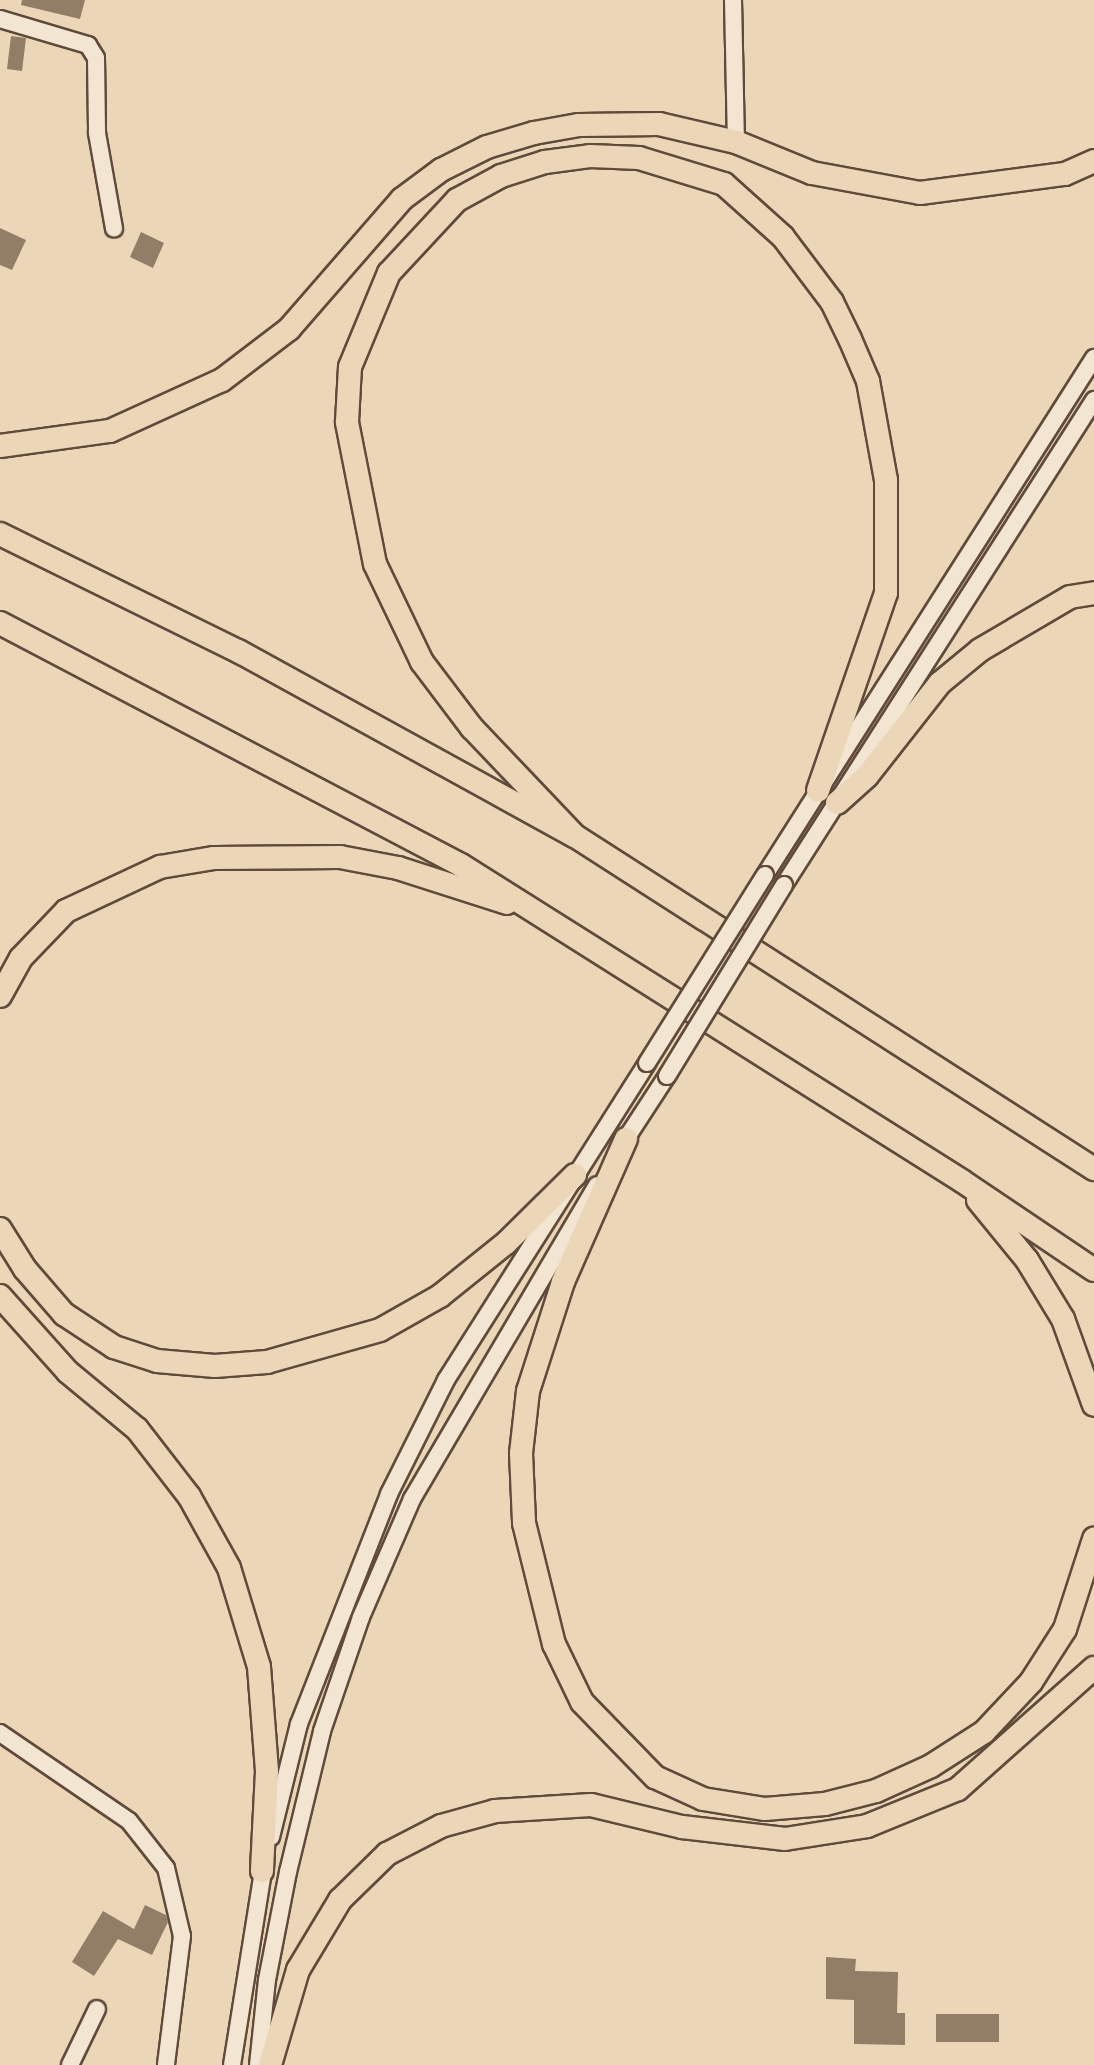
<!DOCTYPE html>
<html>
<head>
<meta charset="utf-8">
<style>
  body { margin:0 }
  #map { position:relative; width:1094px; height:2065px; overflow:hidden; background:#ebd7b8; font-family:"IM FELL DW Pica",serif }
  div>[style] { position:absolute }
  .building>* { inset:0; background:#927d67 }
  .roads { filter:drop-shadow(2px 0 #604a3a) drop-shadow(-2px 0 #604a3a) drop-shadow(0 2px #604a3a) drop-shadow(0 -2px #604a3a) }
  .minor>* { height:16px; margin:-8px; padding:0 8px; transform-origin:8px; border-radius:8px; background:#f2e5d1 }
  .highway>* { height:22px; margin:-11px; padding:0 11px; transform-origin:11px; border-radius:11px; background:#ebd7b8 }
  .bridges { filter:drop-shadow(2px 0 #604a3a) drop-shadow(-2px 0 #604a3a) drop-shadow(0 2px #604a3a) drop-shadow(0 -2px #604a3a) }
  .minor-bridge>* { height:16px; margin:-8px; padding:0 8px; transform-origin:8px; border-radius:8px; background:#f2e5d1 }
  span { translate:-50% -50%; white-space:nowrap; text-align:center; line-height:1.15; -webkit-text-stroke:6px #f2e5d1; paint-order:stroke }
</style>
</head>
<body>
<div id="map">
  <div class="building">
    <div style="clip-path:polygon(22px 0,85px 0,80px 19px,21px 5px)"></div>
    <div style="clip-path:polygon(11px 36px,26px 38px,22px 71px,7px 69px)"></div>
    <div style="clip-path:polygon(0 228px,26px 240px,12px 270px,0 265px)"></div>
    <div style="clip-path:polygon(141px 232px,164px 243px,153px 268px,130px 257px)"></div>
    <div style="clip-path:polygon(145px 1905px,166px 1915px,168px 1922px,152px 1955px,118px 1939px,94px 1976px,72px 1962px,103px 1911px,134px 1929px)"></div>
    <div style="clip-path:polygon(826px 1957px,856px 1959px,855px 1971px,898px 1972px,897px 2013px,905px 2013px,905px 2045px,854px 2044px,854px 2000px,826px 1999px)"></div>
    <div style="clip-path:polygon(936px 2014px,999px 2014px,999px 2042px,936px 2042px)"></div>
  </div>
  <div class="roads">
    <div class="minor">
      <div style="left:733px;top:0;width:142px;rotate:88.8deg"></div>
      <div style="left:0;top:19px;width:92px;rotate:16.5deg"></div>
      <div style="left:88px;top:45px;width:15px;rotate:58deg"></div>
      <div style="left:96px;top:58px;width:75px;rotate:89.2deg"></div>
      <div style="left:97px;top:133px;width:97px;rotate:79.9deg"></div>
      <div style="left:765px;top:875px;width:613px;rotate:-57.53deg"></div>
      <div style="left:784px;top:885px;width:576px;rotate:-57.41deg"></div>
      <div style="left:620px;top:1148px;width:86px;rotate:-56.9deg"></div>
      <div style="left:0;top:1733px;width:156px;rotate:34.3deg"></div>
      <div style="left:129px;top:1821px;width:60px;rotate:51.8deg"></div>
      <div style="left:166px;top:1868px;width:70px;rotate:76.8deg"></div>
      <div style="left:182px;top:1936px;width:130px;rotate:97.1deg"></div>
      <div style="left:271px;top:1837px;width:116px;rotate:-76.1deg"></div>
      <div style="left:299px;top:1724px;width:247px;rotate:-68.6deg"></div>
      <div style="left:389px;top:1494px;width:127px;rotate:-63.4deg"></div>
      <div style="left:446px;top:1380px;width:375px;rotate:-57.6deg"></div>
      <div style="left:70px;top:2065px;width:62px;rotate:-64.3deg"></div>
      <div style="left:232px;top:2065px;width:208px;rotate:-80.9deg"></div>
      <div style="left:258px;top:2065px;width:85px;rotate:-84deg"></div>
      <div style="left:267px;top:1980px;width:110px;rotate:-79deg"></div>
      <div style="left:288px;top:1872px;width:145px;rotate:-76.4deg"></div>
      <div style="left:322px;top:1731px;width:120px;rotate:-71.1deg"></div>
      <div style="left:361px;top:1617px;width:129px;rotate:-66.6deg"></div>
      <div style="left:412px;top:1499px;width:364px;rotate:-59.5deg"></div>
    </div>
    <div class="highway">
      <div style="left:0;top:446px;width:111px;rotate:-7.8deg"></div>
      <div style="left:110px;top:431px;width:123px;rotate:-24.5deg"></div>
      <div style="left:222px;top:380px;width:84px;rotate:-37.3deg"></div>
      <div style="left:289px;top:329px;width:172px;rotate:-49deg"></div>
      <div style="left:402px;top:199px;width:49px;rotate:-36.6deg"></div>
      <div style="left:441px;top:170px;width:51px;rotate:-26.6deg"></div>
      <div style="left:487px;top:147px;width:49px;rotate:-16.6deg"></div>
      <div style="left:534px;top:133px;width:46px;rotate:-10.1deg"></div>
      <div style="left:579px;top:125px;width:80px;rotate:-0.7deg"></div>
      <div style="left:659px;top:124px;width:79px;rotate:13.2deg"></div>
      <div style="left:736px;top:142px;width:82px;rotate:22.2deg"></div>
      <div style="left:812px;top:173px;width:110px;rotate:10.5deg"></div>
      <div style="left:920px;top:193px;width:146px;rotate:-7.5deg"></div>
      <div style="left:1065px;top:174px;width:32px;rotate:-24deg"></div>
      <div style="left:0;top:534px;width:265px;rotate:26.2deg"></div>
      <div style="left:238px;top:651px;width:384px;rotate:28.8deg"></div>
      <div style="left:575px;top:836px;width:617px;rotate:32.68deg"></div>
      <div style="left:0;top:623px;width:521px;rotate:27.7deg"></div>
      <div style="left:461px;top:865px;width:592px;rotate:32.24deg"></div>
      <div style="left:962px;top:1181px;width:159px;rotate:34deg"></div>
      <div style="left:837px;top:803px;width:40px;rotate:-42deg"></div>
      <div style="left:867px;top:776px;width:118px;rotate:-51.9deg"></div>
      <div style="left:940px;top:683px;width:52px;rotate:-39.5deg"></div>
      <div style="left:980px;top:650px;width:104px;rotate:-30.5deg"></div>
      <div style="left:1070px;top:597px;width:24px;rotate:-9deg"></div>
      <div style="left:575px;top:836px;width:149px;rotate:-133.6deg"></div>
      <div style="left:472px;top:728px;width:83px;rotate:-127.1deg"></div>
      <div style="left:422px;top:662px;width:109px;rotate:-115.6deg"></div>
      <div style="left:375px;top:564px;width:145px;rotate:-101.2deg"></div>
      <div style="left:347px;top:422px;width:55px;rotate:-86.9deg"></div>
      <div style="left:350px;top:367px;width:102px;rotate:-67.5deg"></div>
      <div style="left:389px;top:273px;width:100px;rotate:-47deg"></div>
      <div style="left:457px;top:200px;width:50px;rotate:-28.6deg"></div>
      <div style="left:501px;top:176px;width:46px;rotate:-17.7deg"></div>
      <div style="left:545px;top:162px;width:45px;rotate:-7.6deg"></div>
      <div style="left:590px;top:156px;width:49px;rotate:2.3deg"></div>
      <div style="left:639px;top:158px;width:89px;rotate:17deg"></div>
      <div style="left:724px;top:184px;width:79px;rotate:41.9deg"></div>
      <div style="left:783px;top:237px;width:81px;rotate:53deg"></div>
      <div style="left:832px;top:302px;width:41px;rotate:64.1deg"></div>
      <div style="left:850px;top:339px;width:46px;rotate:66.8deg"></div>
      <div style="left:868px;top:381px;width:101px;rotate:79.7deg"></div>
      <div style="left:886px;top:480px;width:113px;rotate:90deg"></div>
      <div style="left:886px;top:593px;width:209px;rotate:109deg"></div>
      <div style="left:0;top:996px;width:43px;rotate:-61.1deg"></div>
      <div style="left:21px;top:958px;width:65px;rotate:-46.2deg"></div>
      <div style="left:66px;top:911px;width:104px;rotate:-25.1deg"></div>
      <div style="left:160px;top:867px;width:55px;rotate:-9.5deg"></div>
      <div style="left:214px;top:858px;width:126px;rotate:-0.5deg"></div>
      <div style="left:340px;top:857px;width:59px;rotate:10.7deg"></div>
      <div style="left:398px;top:868px;width:114px;rotate:17.8deg"></div>
      <div style="left:626px;top:1139px;width:156px;rotate:113.8deg"></div>
      <div style="left:563px;top:1282px;width:114px;rotate:107.8deg"></div>
      <div style="left:528px;top:1391px;width:62px;rotate:96.4deg"></div>
      <div style="left:521px;top:1453px;width:70px;rotate:87.5deg"></div>
      <div style="left:524px;top:1523px;width:125px;rotate:76.1deg"></div>
      <div style="left:554px;top:1644px;width:64px;rotate:64.2deg"></div>
      <div style="left:582px;top:1702px;width:105px;rotate:45.8deg"></div>
      <div style="left:655px;top:1777px;width:53px;rotate:24.6deg"></div>
      <div style="left:703px;top:1799px;width:63px;rotate:9.2deg"></div>
      <div style="left:765px;top:1809px;width:60px;rotate:-4.8deg"></div>
      <div style="left:825px;top:1804px;width:53px;rotate:-14.3deg"></div>
      <div style="left:876px;top:1791px;width:60px;rotate:-24.4deg"></div>
      <div style="left:931px;top:1766px;width:63px;rotate:-32.7deg"></div>
      <div style="left:984px;top:1732px;width:69px;rotate:-46.8deg"></div>
      <div style="left:1031px;top:1682px;width:63px;rotate:-57.3deg"></div>
      <div style="left:1065px;top:1629px;width:95px;rotate:-72.1deg"></div>
      <div style="left:978px;top:1200px;width:77px;rotate:50.8deg"></div>
      <div style="left:1027px;top:1260px;width:69px;rotate:58.6deg"></div>
      <div style="left:1063px;top:1319px;width:91px;rotate:70.2deg"></div>
      <div style="left:0;top:1229px;width:47px;rotate:58deg"></div>
      <div style="left:25px;top:1269px;width:60px;rotate:49.1deg"></div>
      <div style="left:64px;top:1314px;width:60px;rotate:33.4deg"></div>
      <div style="left:114px;top:1347px;width:45px;rotate:18deg"></div>
      <div style="left:157px;top:1361px;width:58px;rotate:4.9deg"></div>
      <div style="left:215px;top:1366px;width:52px;rotate:-4.4deg"></div>
      <div style="left:267px;top:1362px;width:117px;rotate:-15.8deg"></div>
      <div style="left:380px;top:1330px;width:69px;rotate:-29.5deg"></div>
      <div style="left:440px;top:1296px;width:85px;rotate:-38.8deg"></div>
      <div style="left:506px;top:1243px;width:97px;rotate:-44.6deg"></div>
      <div style="left:0;top:1296px;width:102px;rotate:48.2deg"></div>
      <div style="left:68px;top:1372px;width:89px;rotate:39.6deg"></div>
      <div style="left:137px;top:1429px;width:85px;rotate:52.2deg"></div>
      <div style="left:189px;top:1496px;width:82px;rotate:60.9deg"></div>
      <div style="left:229px;top:1568px;width:103px;rotate:73.1deg"></div>
      <div style="left:259px;top:1667px;width:104px;rotate:85.6deg"></div>
      <div style="left:267px;top:1771px;width:100px;rotate:92.9deg"></div>
      <div style="left:270px;top:2065px;width:99px;rotate:-73.6deg"></div>
      <div style="left:298px;top:1970px;width:82px;rotate:-59deg"></div>
      <div style="left:340px;top:1900px;width:66px;rotate:-44.4deg"></div>
      <div style="left:387px;top:1854px;width:61px;rotate:-27.4deg"></div>
      <div style="left:441px;top:1826px;width:56px;rotate:-15.5deg"></div>
      <div style="left:495px;top:1811px;width:96px;rotate:-3.6deg"></div>
      <div style="left:591px;top:1805px;width:94px;rotate:13.6deg"></div>
      <div style="left:682px;top:1827px;width:104px;rotate:6.6deg"></div>
      <div style="left:785px;top:1839px;width:83px;rotate:-9deg"></div>
      <div style="left:867px;top:1826px;width:98px;rotate:-22.1deg"></div>
      <div style="left:958px;top:1789px;width:182px;rotate:-41.7deg"></div>
    </div>
  </div>
  <div class="bridges">
    <div class="minor-bridge">
      <div style="left:647px;top:1063px;width:222px;rotate:-57.9deg"></div>
      <div style="left:667px;top:1076px;width:224px;rotate:-58.5deg"></div>
    </div>
  </div>
</div>
</body>
</html>
